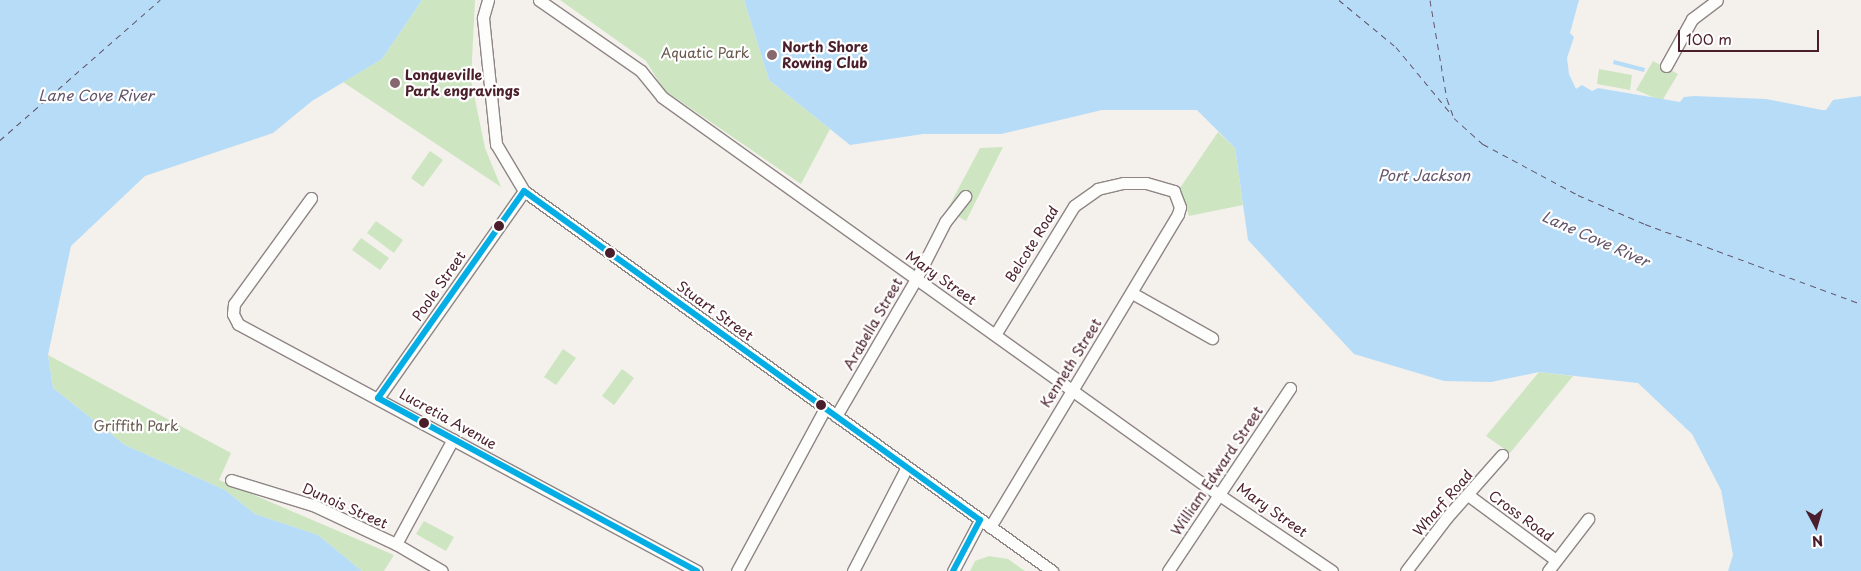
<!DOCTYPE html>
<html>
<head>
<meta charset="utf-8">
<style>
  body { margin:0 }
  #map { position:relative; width:1861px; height:571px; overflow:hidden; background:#f4f0ec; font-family:"Playpen Sans",sans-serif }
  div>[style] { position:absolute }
  .green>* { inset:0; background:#cde6c1 }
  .water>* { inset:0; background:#b7dcf7 }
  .ferry>* { height:1px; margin-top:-0.5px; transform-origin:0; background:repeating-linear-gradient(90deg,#63556a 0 6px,transparent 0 11px) }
  .roads { filter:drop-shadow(1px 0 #8f8585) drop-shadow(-1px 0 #8f8585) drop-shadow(0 1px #8f8585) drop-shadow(0 -1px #8f8585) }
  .street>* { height:11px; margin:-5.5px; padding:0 5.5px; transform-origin:5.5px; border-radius:5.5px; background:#fdfdfc }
  .bus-1>* { height:6px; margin:-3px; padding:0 3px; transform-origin:3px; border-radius:3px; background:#04aee5 }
  .dots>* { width:14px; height:14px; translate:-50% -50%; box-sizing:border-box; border:2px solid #fff; border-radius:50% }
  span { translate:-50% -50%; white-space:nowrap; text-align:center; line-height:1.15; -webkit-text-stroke:4.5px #fff; paint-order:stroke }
  .poi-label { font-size:14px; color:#4a1f2b; font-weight:700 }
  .left { translate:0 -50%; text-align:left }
  .park-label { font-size:14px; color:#68584d }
  .street-label { font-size:14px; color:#4a1f2b }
  .water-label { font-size:15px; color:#63556a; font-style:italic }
  .north { position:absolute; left:1791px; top:501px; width:50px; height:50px; -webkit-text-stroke:4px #fff; paint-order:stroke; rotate:174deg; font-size:14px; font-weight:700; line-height:20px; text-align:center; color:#4a1f2b }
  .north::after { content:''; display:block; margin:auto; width:18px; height:22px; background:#4a1f2b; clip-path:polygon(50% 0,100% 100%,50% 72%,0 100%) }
  .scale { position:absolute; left:1678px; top:30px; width:141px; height:22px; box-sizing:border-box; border:2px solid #4a1f2b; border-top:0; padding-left:6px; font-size:15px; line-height:18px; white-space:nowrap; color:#4a1f2b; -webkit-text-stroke:4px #fff; paint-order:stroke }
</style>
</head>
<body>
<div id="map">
  <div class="green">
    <div style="clip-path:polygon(422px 0,475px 0,471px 80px,485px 148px,501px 187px,343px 82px,382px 59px)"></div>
    <div style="clip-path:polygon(560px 0,744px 0,769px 80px,830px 129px,801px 184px,664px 90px,646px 61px)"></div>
    <div style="clip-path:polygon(1653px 61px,1678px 74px,1662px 101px,1636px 90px)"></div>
    <div style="clip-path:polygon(1599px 69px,1632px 75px,1630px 90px,1597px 84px)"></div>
    <div style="clip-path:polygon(1218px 132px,1235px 148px,1243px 205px,1189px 216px,1180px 188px)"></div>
    <div style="clip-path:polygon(1003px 147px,966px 221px,947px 210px,980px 148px)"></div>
    <div style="clip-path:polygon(430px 151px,443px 160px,423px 187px,411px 178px)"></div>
    <div style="clip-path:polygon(376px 221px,403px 240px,394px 253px,367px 233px)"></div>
    <div style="clip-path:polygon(361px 238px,389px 258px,380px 270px,352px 250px)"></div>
    <div style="clip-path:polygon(563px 349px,576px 358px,556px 385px,544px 377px)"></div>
    <div style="clip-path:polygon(48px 355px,231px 453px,219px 480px,394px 555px,384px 571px,362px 571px,318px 535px,255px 514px,225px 490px,125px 445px,53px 388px)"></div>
    <div style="clip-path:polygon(622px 369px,634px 378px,614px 405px,602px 396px)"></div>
    <div style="clip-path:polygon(1539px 372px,1573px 376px,1510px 453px,1486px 436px)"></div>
    <div style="clip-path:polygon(424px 521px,454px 537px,446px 551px,416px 534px)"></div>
    <div style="clip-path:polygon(989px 556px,1008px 559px,1025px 571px,970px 571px,975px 561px)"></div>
  </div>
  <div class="water">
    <div style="clip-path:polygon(0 0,422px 0,382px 59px,312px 101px,273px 133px,145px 176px,71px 246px,48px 355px,53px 388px,125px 445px,225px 490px,255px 514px,318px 535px,362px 571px,0 571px)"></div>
    <div style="clip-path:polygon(744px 0,1579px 0,1570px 33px,1574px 37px,1567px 58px,1569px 74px,1576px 89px,1582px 85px,1592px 91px,1598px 88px,1680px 102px,1684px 97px,1694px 96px,1766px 99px,1822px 110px,1826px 110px,1833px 100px,1861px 96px,1861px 571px,1728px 571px,1733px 555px,1721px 490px,1692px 434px,1638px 383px,1539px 372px,1491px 382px,1444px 381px,1354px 354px,1248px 240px,1235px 148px,1197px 110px,1102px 110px,1001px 134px,923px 134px,850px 145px,769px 80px)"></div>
    <div style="clip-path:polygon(1614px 60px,1645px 68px,1644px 72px,1613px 64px)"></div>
  </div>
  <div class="ferry">
    <div style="left:1339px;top:0;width:74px;rotate:39.5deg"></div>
    <div style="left:1396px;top:47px;width:88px;rotate:50.5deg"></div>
    <div style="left:1430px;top:0;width:100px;rotate:80.3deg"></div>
    <div style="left:1447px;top:99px;width:20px;rotate:70deg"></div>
    <div style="left:1454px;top:118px;width:39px;rotate:42deg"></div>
    <div style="left:1483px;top:144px;width:108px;rotate:28.2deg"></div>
    <div style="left:1578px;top:195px;width:73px;rotate:23.4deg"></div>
    <div style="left:1645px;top:224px;width:230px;rotate:20.3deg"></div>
    <div style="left:0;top:140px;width:213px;rotate:-41.2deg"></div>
  </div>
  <div class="roads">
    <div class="street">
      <div style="left:488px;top:0;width:19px;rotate:106deg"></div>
      <div style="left:483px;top:18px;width:127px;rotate:84.1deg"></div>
      <div style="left:496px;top:144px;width:55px;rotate:59.2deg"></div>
      <div style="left:524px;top:191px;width:651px;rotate:35.74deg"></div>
      <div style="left:539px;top:0;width:124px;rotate:34.8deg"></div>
      <div style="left:641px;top:71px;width:33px;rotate:51deg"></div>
      <div style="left:662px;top:97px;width:669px;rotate:35.57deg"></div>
      <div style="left:1206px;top:486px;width:152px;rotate:34deg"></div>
      <div style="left:1666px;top:66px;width:54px;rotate:-61deg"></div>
      <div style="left:1692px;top:19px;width:31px;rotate:-37deg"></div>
      <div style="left:311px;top:198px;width:131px;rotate:126deg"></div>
      <div style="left:234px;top:304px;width:10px;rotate:96deg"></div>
      <div style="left:233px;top:314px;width:11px;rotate:63deg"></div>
      <div style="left:238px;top:324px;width:521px;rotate:28.29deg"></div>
      <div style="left:1132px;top:293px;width:92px;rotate:29.4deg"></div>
      <div style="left:378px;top:398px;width:253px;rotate:-54.8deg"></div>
      <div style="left:836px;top:416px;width:159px;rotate:-59.7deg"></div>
      <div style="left:916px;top:279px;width:64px;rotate:-63deg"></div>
      <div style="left:945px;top:222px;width:33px;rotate:-52deg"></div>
      <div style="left:231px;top:480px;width:86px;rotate:17deg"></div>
      <div style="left:313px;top:505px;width:92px;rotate:25.2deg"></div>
      <div style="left:396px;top:544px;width:53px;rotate:30.4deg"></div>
      <div style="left:1468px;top:495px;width:109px;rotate:36.5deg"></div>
      <div style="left:990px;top:527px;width:365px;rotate:-59deg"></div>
      <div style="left:1178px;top:214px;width:7px;rotate:-74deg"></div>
      <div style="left:1180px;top:207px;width:17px;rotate:-111deg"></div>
      <div style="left:1174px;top:191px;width:29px;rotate:-164deg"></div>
      <div style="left:1146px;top:183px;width:23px;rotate:180deg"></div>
      <div style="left:1123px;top:183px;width:26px;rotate:167deg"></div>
      <div style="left:1098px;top:189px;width:29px;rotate:145deg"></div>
      <div style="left:1074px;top:206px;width:151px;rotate:121.5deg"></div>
      <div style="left:396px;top:544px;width:119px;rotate:-61.5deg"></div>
      <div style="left:737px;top:571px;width:185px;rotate:-61.6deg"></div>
      <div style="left:853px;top:571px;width:117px;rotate:-62.6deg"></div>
      <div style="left:953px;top:571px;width:58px;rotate:-62.1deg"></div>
      <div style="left:1168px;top:571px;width:220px;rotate:-56.3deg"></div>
      <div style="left:1406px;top:571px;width:68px;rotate:-52.8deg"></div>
      <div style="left:1447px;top:517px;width:83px;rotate:-48.4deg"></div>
      <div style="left:1548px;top:571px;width:66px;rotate:-52.4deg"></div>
    </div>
  </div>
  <div class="bus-1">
    <div style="left:524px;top:191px;width:562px;rotate:35.81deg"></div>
    <div style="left:378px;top:398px;width:363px;rotate:28.5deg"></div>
    <div style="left:378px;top:398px;width:253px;rotate:-54.8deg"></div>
    <div style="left:953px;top:571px;width:58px;rotate:-62.1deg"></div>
  </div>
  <div class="dots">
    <div style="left:772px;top:55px;background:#86686f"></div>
    <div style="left:395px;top:83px;background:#86686f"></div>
    <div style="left:499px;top:226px;background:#4a1f2b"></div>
    <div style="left:610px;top:253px;background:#4a1f2b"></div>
    <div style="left:821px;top:405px;background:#4a1f2b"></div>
    <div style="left:424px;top:423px;background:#4a1f2b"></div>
  </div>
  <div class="poi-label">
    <span class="left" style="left:782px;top:55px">North Shore<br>Rowing Club</span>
    <span class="left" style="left:405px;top:83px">Longueville<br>Park engravings</span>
  </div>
  <div class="park-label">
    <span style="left:705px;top:53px">Aquatic Park</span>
    <span style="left:136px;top:426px">Griffith Park</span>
  </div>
  <div class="street-label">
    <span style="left:1032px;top:244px;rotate:-58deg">Belcote Road</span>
    <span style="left:941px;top:278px;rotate:35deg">Mary Street</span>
    <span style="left:439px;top:286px;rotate:-55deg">Poole Street</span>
    <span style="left:715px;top:311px;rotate:36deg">Stuart Street</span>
    <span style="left:873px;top:324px;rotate:-60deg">Arabella Street</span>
    <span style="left:1071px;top:363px;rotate:-58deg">Kenneth Street</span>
    <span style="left:448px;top:419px;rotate:29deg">Lucretia Avenue</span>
    <span style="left:1217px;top:471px;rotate:-56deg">William Edward Street</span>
    <span style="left:1443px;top:503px;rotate:-49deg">Wharf Road</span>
    <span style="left:345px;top:506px;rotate:24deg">Dunois Street</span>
    <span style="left:1272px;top:510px;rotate:35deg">Mary Street</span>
    <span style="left:1521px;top:516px;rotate:36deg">Cross Road</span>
  </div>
  <div class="water-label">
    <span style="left:96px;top:95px">Lane Cove River</span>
    <span style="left:1424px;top:175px">Port Jackson</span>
    <span style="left:1596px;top:238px;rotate:24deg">Lane Cove River</span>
  </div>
  <div class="north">N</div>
  <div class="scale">100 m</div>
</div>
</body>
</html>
